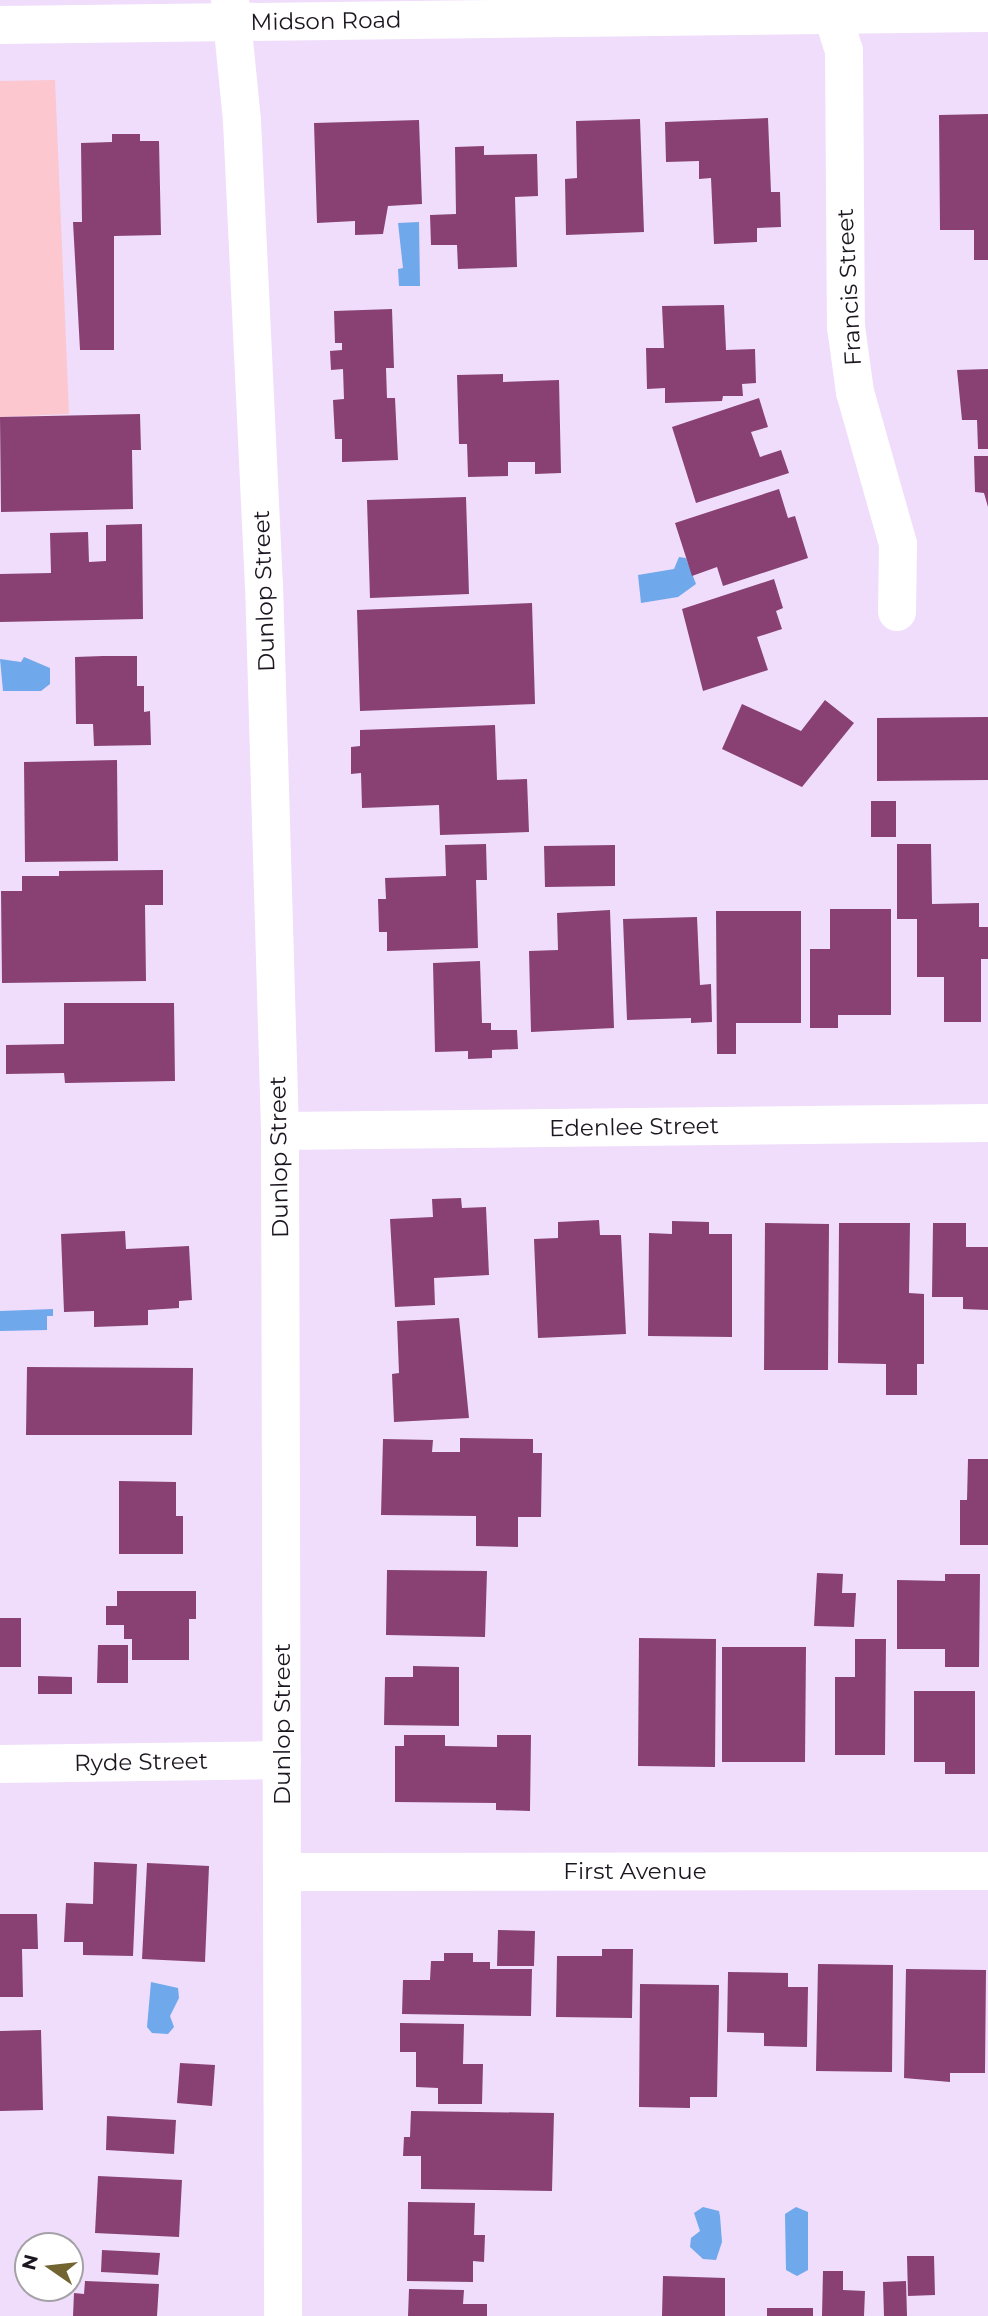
<!DOCTYPE html>
<html>
<head>
<meta charset="utf-8">
<style>
  body { margin:0 }
  #map { position:relative; width:988px; height:2316px; overflow:hidden; background:#efddfb; font-family:Montserrat,sans-serif }
  div>[style] { position:absolute }
  .green>* { inset:0; background:#fcc7ce }
  .water>* { inset:0; background:#70a8ec }
  .building>* { inset:0; background:#884172 }
  .minor>* { height:38px; margin:-19px; padding:0 19px; transform-origin:19px; border-radius:19px; background:#fff }
  .tertiary>* { height:38px; margin:-19px; padding:0 19px; transform-origin:19px; border-radius:19px; background:#fff }
  span { translate:-50% -50%; white-space:nowrap; text-align:center; line-height:1.15; -webkit-text-stroke:7px #fff; paint-order:stroke }
  .street-label { font-size:23px; color:#1c1620 }
  .north { position:absolute; left:14px; top:2232px; width:70px; height:70px; box-sizing:border-box; background:#fff; border:2px solid #a4a2a6; border-radius:50%; rotate:284deg; font-size:19px; font-weight:700; line-height:28px; text-align:center; color:#1c1620 }
  .north::after { content:''; display:block; margin:auto; width:24px; height:32px; background:#726532; clip-path:polygon(50% 0,100% 100%,50% 72%,0 100%) }
</style>
</head>
<body>
<div id="map">
  <div class="green">
    <div style="clip-path:polygon(55px 80px,69px 414px,0 417px,0 81px)"></div>
  </div>
  <div class="water">
    <div style="clip-path:polygon(419px 222px,420px 286px,399px 286px,398px 269px,403px 268px,398px 223px)"></div>
    <div style="clip-path:polygon(679px 557px,686px 558px,696px 584px,678px 597px,641px 603px,638px 575px,674px 569px)"></div>
    <div style="clip-path:polygon(24px 657px,50px 668px,50px 684px,41px 691px,3px 691px,0 659px,21px 662px)"></div>
    <div style="clip-path:polygon(53px 1309px,53px 1316px,47px 1316px,47px 1330px,0 1331px,0 1311px)"></div>
    <div style="clip-path:polygon(151px 1982px,178px 1988px,179px 1998px,170px 2016px,174px 2027px,168px 2034px,152px 2033px,147px 2027px)"></div>
    <div style="clip-path:polygon(703px 2207px,719px 2211px,720px 2216px,722px 2242px,716px 2260px,703px 2259px,690px 2247px,691px 2238px,700px 2231px,694px 2213px)"></div>
    <div style="clip-path:polygon(796px 2207px,808px 2212px,808px 2270px,797px 2276px,786px 2270px,785px 2214px)"></div>
  </div>
  <div class="building">
    <div style="clip-path:polygon(988px 114px,988px 260px,974px 260px,974px 230px,940px 230px,939px 115px)"></div>
    <div style="clip-path:polygon(768px 118px,771px 192px,780px 192px,781px 227px,757px 228px,757px 242px,714px 244px,711px 178px,699px 179px,699px 161px,666px 162px,665px 122px)"></div>
    <div style="clip-path:polygon(640px 119px,644px 232px,566px 235px,565px 179px,577px 178px,576px 121px)"></div>
    <div style="clip-path:polygon(419px 120px,422px 204px,388px 206px,383px 234px,355px 235px,355px 221px,317px 223px,314px 123px)"></div>
    <div style="clip-path:polygon(112px 134px,140px 134px,140px 141px,159px 141px,161px 235px,114px 236px,114px 350px,80px 350px,73px 222px,82px 222px,81px 143px,112px 142px)"></div>
    <div style="clip-path:polygon(484px 146px,484px 155px,537px 154px,538px 196px,515px 197px,517px 267px,458px 269px,457px 245px,431px 245px,430px 215px,456px 214px,455px 147px)"></div>
    <div style="clip-path:polygon(724px 305px,726px 350px,755px 349px,756px 383px,742px 384px,743px 396px,723px 396px,722px 401px,665px 403px,665px 388px,647px 389px,646px 348px,664px 348px,662px 306px)"></div>
    <div style="clip-path:polygon(392px 309px,394px 368px,386px 368px,387px 398px,395px 398px,398px 460px,342px 462px,342px 439px,335px 439px,333px 400px,344px 399px,343px 369px,331px 370px,330px 351px,342px 350px,342px 343px,335px 343px,334px 311px)"></div>
    <div style="clip-path:polygon(988px 369px,988px 449px,978px 449px,977px 420px,962px 420px,957px 370px)"></div>
    <div style="clip-path:polygon(503px 374px,503px 382px,559px 380px,561px 473px,535px 474px,535px 462px,508px 462px,508px 476px,468px 477px,467px 444px,459px 444px,457px 375px)"></div>
    <div style="clip-path:polygon(759px 398px,768px 427px,751px 432px,760px 457px,781px 450px,789px 473px,696px 503px,672px 427px)"></div>
    <div style="clip-path:polygon(140px 414px,141px 450px,132px 450px,133px 509px,1px 512px,0 417px)"></div>
    <div style="clip-path:polygon(974px 456px,988px 456px,988px 507px,984px 493px,975px 492px)"></div>
    <div style="clip-path:polygon(779px 489px,788px 518px,795px 516px,808px 558px,723px 586px,717px 567px,692px 576px,675px 523px)"></div>
    <div style="clip-path:polygon(466px 497px,469px 594px,370px 598px,367px 500px)"></div>
    <div style="clip-path:polygon(142px 524px,143px 619px,0 622px,0 574px,51px 573px,50px 533px,88px 532px,89px 562px,106px 561px,106px 525px)"></div>
    <div style="clip-path:polygon(774px 579px,783px 608px,776px 611px,782px 629px,757px 637px,768px 670px,703px 691px,682px 609px)"></div>
    <div style="clip-path:polygon(532px 603px,535px 704px,360px 711px,357px 610px)"></div>
    <div style="clip-path:polygon(103px 656px,137px 656px,137px 686px,144px 686px,144px 712px,150px 711px,151px 745px,94px 746px,93px 724px,76px 724px,75px 657px)"></div>
    <div style="clip-path:polygon(825px 700px,854px 723px,802px 787px,722px 749px,742px 704px,801px 731px)"></div>
    <div style="clip-path:polygon(988px 717px,988px 780px,877px 781px,877px 718px)"></div>
    <div style="clip-path:polygon(495px 725px,497px 780px,527px 779px,529px 832px,440px 835px,439px 805px,362px 808px,361px 773px,351px 774px,351px 747px,360px 746px,360px 730px)"></div>
    <div style="clip-path:polygon(117px 760px,118px 861px,25px 862px,24px 762px)"></div>
    <div style="clip-path:polygon(871px 801px,896px 801px,896px 837px,871px 837px)"></div>
    <div style="clip-path:polygon(486px 844px,487px 880px,476px 880px,478px 948px,387px 951px,387px 932px,379px 932px,378px 899px,386px 899px,385px 878px,446px 876px,445px 845px)"></div>
    <div style="clip-path:polygon(897px 844px,931px 844px,932px 904px,979px 903px,979px 927px,988px 927px,988px 959px,981px 959px,981px 1022px,944px 1022px,944px 977px,917px 977px,917px 919px,897px 919px)"></div>
    <div style="clip-path:polygon(615px 845px,615px 886px,545px 887px,544px 846px)"></div>
    <div style="clip-path:polygon(163px 870px,163px 905px,145px 905px,146px 981px,2px 983px,1px 891px,22px 891px,22px 876px,59px 876px,59px 871px)"></div>
    <div style="clip-path:polygon(830px 909px,891px 909px,891px 1015px,838px 1015px,838px 1028px,810px 1028px,810px 949px,830px 949px)"></div>
    <div style="clip-path:polygon(610px 910px,614px 1028px,531px 1032px,529px 951px,558px 950px,557px 913px)"></div>
    <div style="clip-path:polygon(716px 911px,801px 911px,801px 1023px,736px 1023px,736px 1054px,717px 1054px)"></div>
    <div style="clip-path:polygon(697px 917px,700px 985px,711px 984px,712px 1022px,691px 1023px,691px 1018px,627px 1020px,623px 919px)"></div>
    <div style="clip-path:polygon(480px 961px,482px 1023px,491px 1023px,491px 1030px,517px 1030px,518px 1049px,492px 1050px,492px 1058px,468px 1059px,468px 1051px,435px 1052px,433px 963px)"></div>
    <div style="clip-path:polygon(64px 1003px,174px 1003px,175px 1081px,65px 1083px,64px 1073px,6px 1074px,6px 1045px,64px 1044px)"></div>
    <div style="clip-path:polygon(461px 1198px,462px 1208px,486px 1207px,489px 1275px,434px 1278px,435px 1305px,395px 1307px,390px 1219px,433px 1217px,432px 1199px)"></div>
    <div style="clip-path:polygon(599px 1220px,600px 1235px,621px 1235px,626px 1334px,538px 1338px,534px 1239px,558px 1238px,558px 1222px)"></div>
    <div style="clip-path:polygon(672px 1221px,709px 1222px,709px 1234px,732px 1234px,732px 1337px,648px 1336px,649px 1233px,672px 1234px)"></div>
    <div style="clip-path:polygon(765px 1223px,829px 1224px,828px 1370px,764px 1370px)"></div>
    <div style="clip-path:polygon(839px 1223px,910px 1223px,909px 1293px,924px 1294px,924px 1364px,917px 1364px,917px 1395px,886px 1395px,886px 1364px,838px 1363px)"></div>
    <div style="clip-path:polygon(933px 1223px,966px 1223px,966px 1247px,988px 1247px,988px 1310px,963px 1309px,963px 1297px,932px 1297px)"></div>
    <div style="clip-path:polygon(125px 1231px,126px 1249px,189px 1246px,192px 1300px,179px 1301px,179px 1308px,148px 1310px,148px 1325px,94px 1327px,94px 1311px,64px 1312px,61px 1234px)"></div>
    <div style="clip-path:polygon(459px 1318px,469px 1418px,394px 1422px,392px 1374px,399px 1373px,397px 1321px)"></div>
    <div style="clip-path:polygon(27px 1367px,193px 1368px,192px 1435px,26px 1435px)"></div>
    <div style="clip-path:polygon(460px 1438px,533px 1439px,533px 1453px,542px 1453px,541px 1517px,518px 1517px,518px 1547px,476px 1546px,476px 1516px,381px 1515px,383px 1439px,433px 1440px,432px 1452px,460px 1452px)"></div>
    <div style="clip-path:polygon(968px 1459px,988px 1459px,988px 1545px,960px 1545px,960px 1500px,967px 1500px)"></div>
    <div style="clip-path:polygon(119px 1481px,176px 1482px,176px 1516px,183px 1516px,183px 1554px,119px 1554px)"></div>
    <div style="clip-path:polygon(387px 1570px,487px 1571px,485px 1637px,386px 1635px)"></div>
    <div style="clip-path:polygon(817px 1573px,843px 1574px,842px 1593px,856px 1593px,854px 1627px,814px 1626px)"></div>
    <div style="clip-path:polygon(945px 1574px,980px 1574px,979px 1667px,945px 1667px,945px 1649px,897px 1649px,897px 1580px,945px 1581px)"></div>
    <div style="clip-path:polygon(117px 1591px,196px 1591px,196px 1619px,189px 1619px,189px 1660px,132px 1660px,132px 1639px,124px 1639px,124px 1625px,106px 1625px,106px 1606px,117px 1606px)"></div>
    <div style="clip-path:polygon(0 1618px,21px 1618px,21px 1667px,0 1667px)"></div>
    <div style="clip-path:polygon(639px 1638px,716px 1639px,715px 1767px,638px 1766px)"></div>
    <div style="clip-path:polygon(855px 1639px,886px 1639px,885px 1755px,835px 1755px,835px 1677px,855px 1677px)"></div>
    <div style="clip-path:polygon(98px 1645px,128px 1645px,128px 1683px,97px 1683px)"></div>
    <div style="clip-path:polygon(722px 1647px,806px 1647px,805px 1762px,722px 1762px)"></div>
    <div style="clip-path:polygon(413px 1666px,459px 1667px,459px 1726px,384px 1725px,385px 1677px,413px 1677px)"></div>
    <div style="clip-path:polygon(38px 1676px,72px 1677px,72px 1694px,38px 1694px)"></div>
    <div style="clip-path:polygon(914px 1691px,975px 1691px,975px 1774px,945px 1774px,945px 1762px,914px 1762px)"></div>
    <div style="clip-path:polygon(404px 1735px,445px 1735px,445px 1746px,497px 1747px,497px 1735px,531px 1735px,530px 1811px,496px 1810px,496px 1803px,395px 1802px,395px 1746px,404px 1746px)"></div>
    <div style="clip-path:polygon(94px 1862px,137px 1864px,133px 1956px,83px 1955px,83px 1942px,64px 1942px,66px 1903px,93px 1904px)"></div>
    <div style="clip-path:polygon(147px 1863px,209px 1866px,205px 1962px,142px 1959px)"></div>
    <div style="clip-path:polygon(0 1914px,37px 1914px,38px 1949px,22px 1949px,23px 1997px,0 1997px)"></div>
    <div style="clip-path:polygon(498px 1930px,535px 1931px,534px 1966px,497px 1966px)"></div>
    <div style="clip-path:polygon(602px 1949px,633px 1949px,632px 2018px,556px 2017px,557px 1956px,602px 1956px)"></div>
    <div style="clip-path:polygon(444px 1953px,473px 1953px,473px 1962px,490px 1962px,490px 1969px,532px 1969px,531px 2016px,402px 2014px,403px 1980px,430px 1980px,431px 1961px,444px 1961px)"></div>
    <div style="clip-path:polygon(818px 1964px,893px 1965px,892px 2072px,816px 2071px)"></div>
    <div style="clip-path:polygon(906px 1969px,986px 1970px,985px 2073px,950px 2073px,950px 2082px,904px 2078px)"></div>
    <div style="clip-path:polygon(728px 1972px,788px 1973px,788px 1987px,808px 1987px,807px 2047px,764px 2046px,764px 2033px,727px 2032px)"></div>
    <div style="clip-path:polygon(640px 1984px,719px 1985px,717px 2097px,690px 2097px,690px 2108px,639px 2107px)"></div>
    <div style="clip-path:polygon(400px 2023px,464px 2024px,463px 2064px,483px 2064px,482px 2104px,438px 2104px,438px 2088px,416px 2087px,416px 2052px,400px 2052px)"></div>
    <div style="clip-path:polygon(41px 2030px,43px 2110px,0 2111px,0 2031px)"></div>
    <div style="clip-path:polygon(180px 2063px,215px 2065px,212px 2106px,177px 2103px)"></div>
    <div style="clip-path:polygon(411px 2111px,554px 2113px,552px 2191px,421px 2189px,421px 2156px,403px 2156px,404px 2137px,410px 2137px)"></div>
    <div style="clip-path:polygon(107px 2116px,176px 2120px,174px 2154px,106px 2150px)"></div>
    <div style="clip-path:polygon(98px 2176px,182px 2180px,179px 2237px,95px 2233px)"></div>
    <div style="clip-path:polygon(408px 2202px,475px 2203px,474px 2235px,485px 2235px,484px 2262px,473px 2261px,473px 2282px,407px 2281px)"></div>
    <div style="clip-path:polygon(102px 2250px,160px 2253px,158px 2275px,101px 2272px)"></div>
    <div style="clip-path:polygon(907px 2256px,934px 2256px,935px 2295px,908px 2296px)"></div>
    <div style="clip-path:polygon(823px 2271px,843px 2271px,843px 2290px,865px 2291px,864px 2316px,822px 2316px)"></div>
    <div style="clip-path:polygon(663px 2276px,725px 2278px,725px 2316px,662px 2316px)"></div>
    <div style="clip-path:polygon(85px 2281px,159px 2284px,157px 2316px,73px 2316px,74px 2293px,84px 2294px)"></div>
    <div style="clip-path:polygon(906px 2281px,907px 2316px,884px 2316px,883px 2282px)"></div>
    <div style="clip-path:polygon(409px 2289px,464px 2290px,463px 2304px,487px 2304px,487px 2316px,408px 2316px)"></div>
    <div style="clip-path:polygon(767px 2308px,813px 2308px,813px 2316px,767px 2316px)"></div>
  </div>
  <div class="minor">
    <div style="left:230px;top:0;width:122px;rotate:84.3deg"></div>
    <div style="left:242px;top:121px;width:464px;rotate:87.3deg"></div>
    <div style="left:264px;top:584px;width:547px;rotate:88.32deg"></div>
    <div style="left:280px;top:1131px;width:1185px;rotate:89.85deg"></div>
    <div style="left:828px;top:0;width:53px;rotate:72.6deg"></div>
    <div style="left:844px;top:51px;width:276px;rotate:89.6deg"></div>
    <div style="left:846px;top:327px;width:66px;rotate:82.1deg"></div>
    <div style="left:855px;top:392px;width:158px;rotate:74.2deg"></div>
    <div style="left:898px;top:544px;width:68px;rotate:90.8deg"></div>
    <div style="left:280px;top:1131px;width:708px;rotate:-0.65deg"></div>
    <div style="left:0;top:1764px;width:282px;rotate:-0.8deg"></div>
    <div style="left:283px;top:1872px;width:705px;rotate:-0.08deg"></div>
  </div>
  <div class="tertiary">
    <div style="left:0;top:25px;width:988px;rotate:-0.7deg"></div>
  </div>
  <div class="street-label">
    <span style="left:326px;top:21px;rotate:-1deg">Midson Road</span>
    <span style="left:849px;top:287px;rotate:-93deg">Francis Street</span>
    <span style="left:264px;top:591px;rotate:-92deg">Dunlop Street</span>
    <span style="left:634px;top:1127px;rotate:-1deg">Edenlee Street</span>
    <span style="left:279px;top:1157px;rotate:-91deg">Dunlop Street</span>
    <span style="left:282px;top:1724px;rotate:-90deg">Dunlop Street</span>
    <span style="left:141px;top:1762px;rotate:-1deg">Ryde Street</span>
    <span style="left:635px;top:1871px">First Avenue</span>
  </div>
  <div class="north">N</div>
</div>
</body>
</html>
